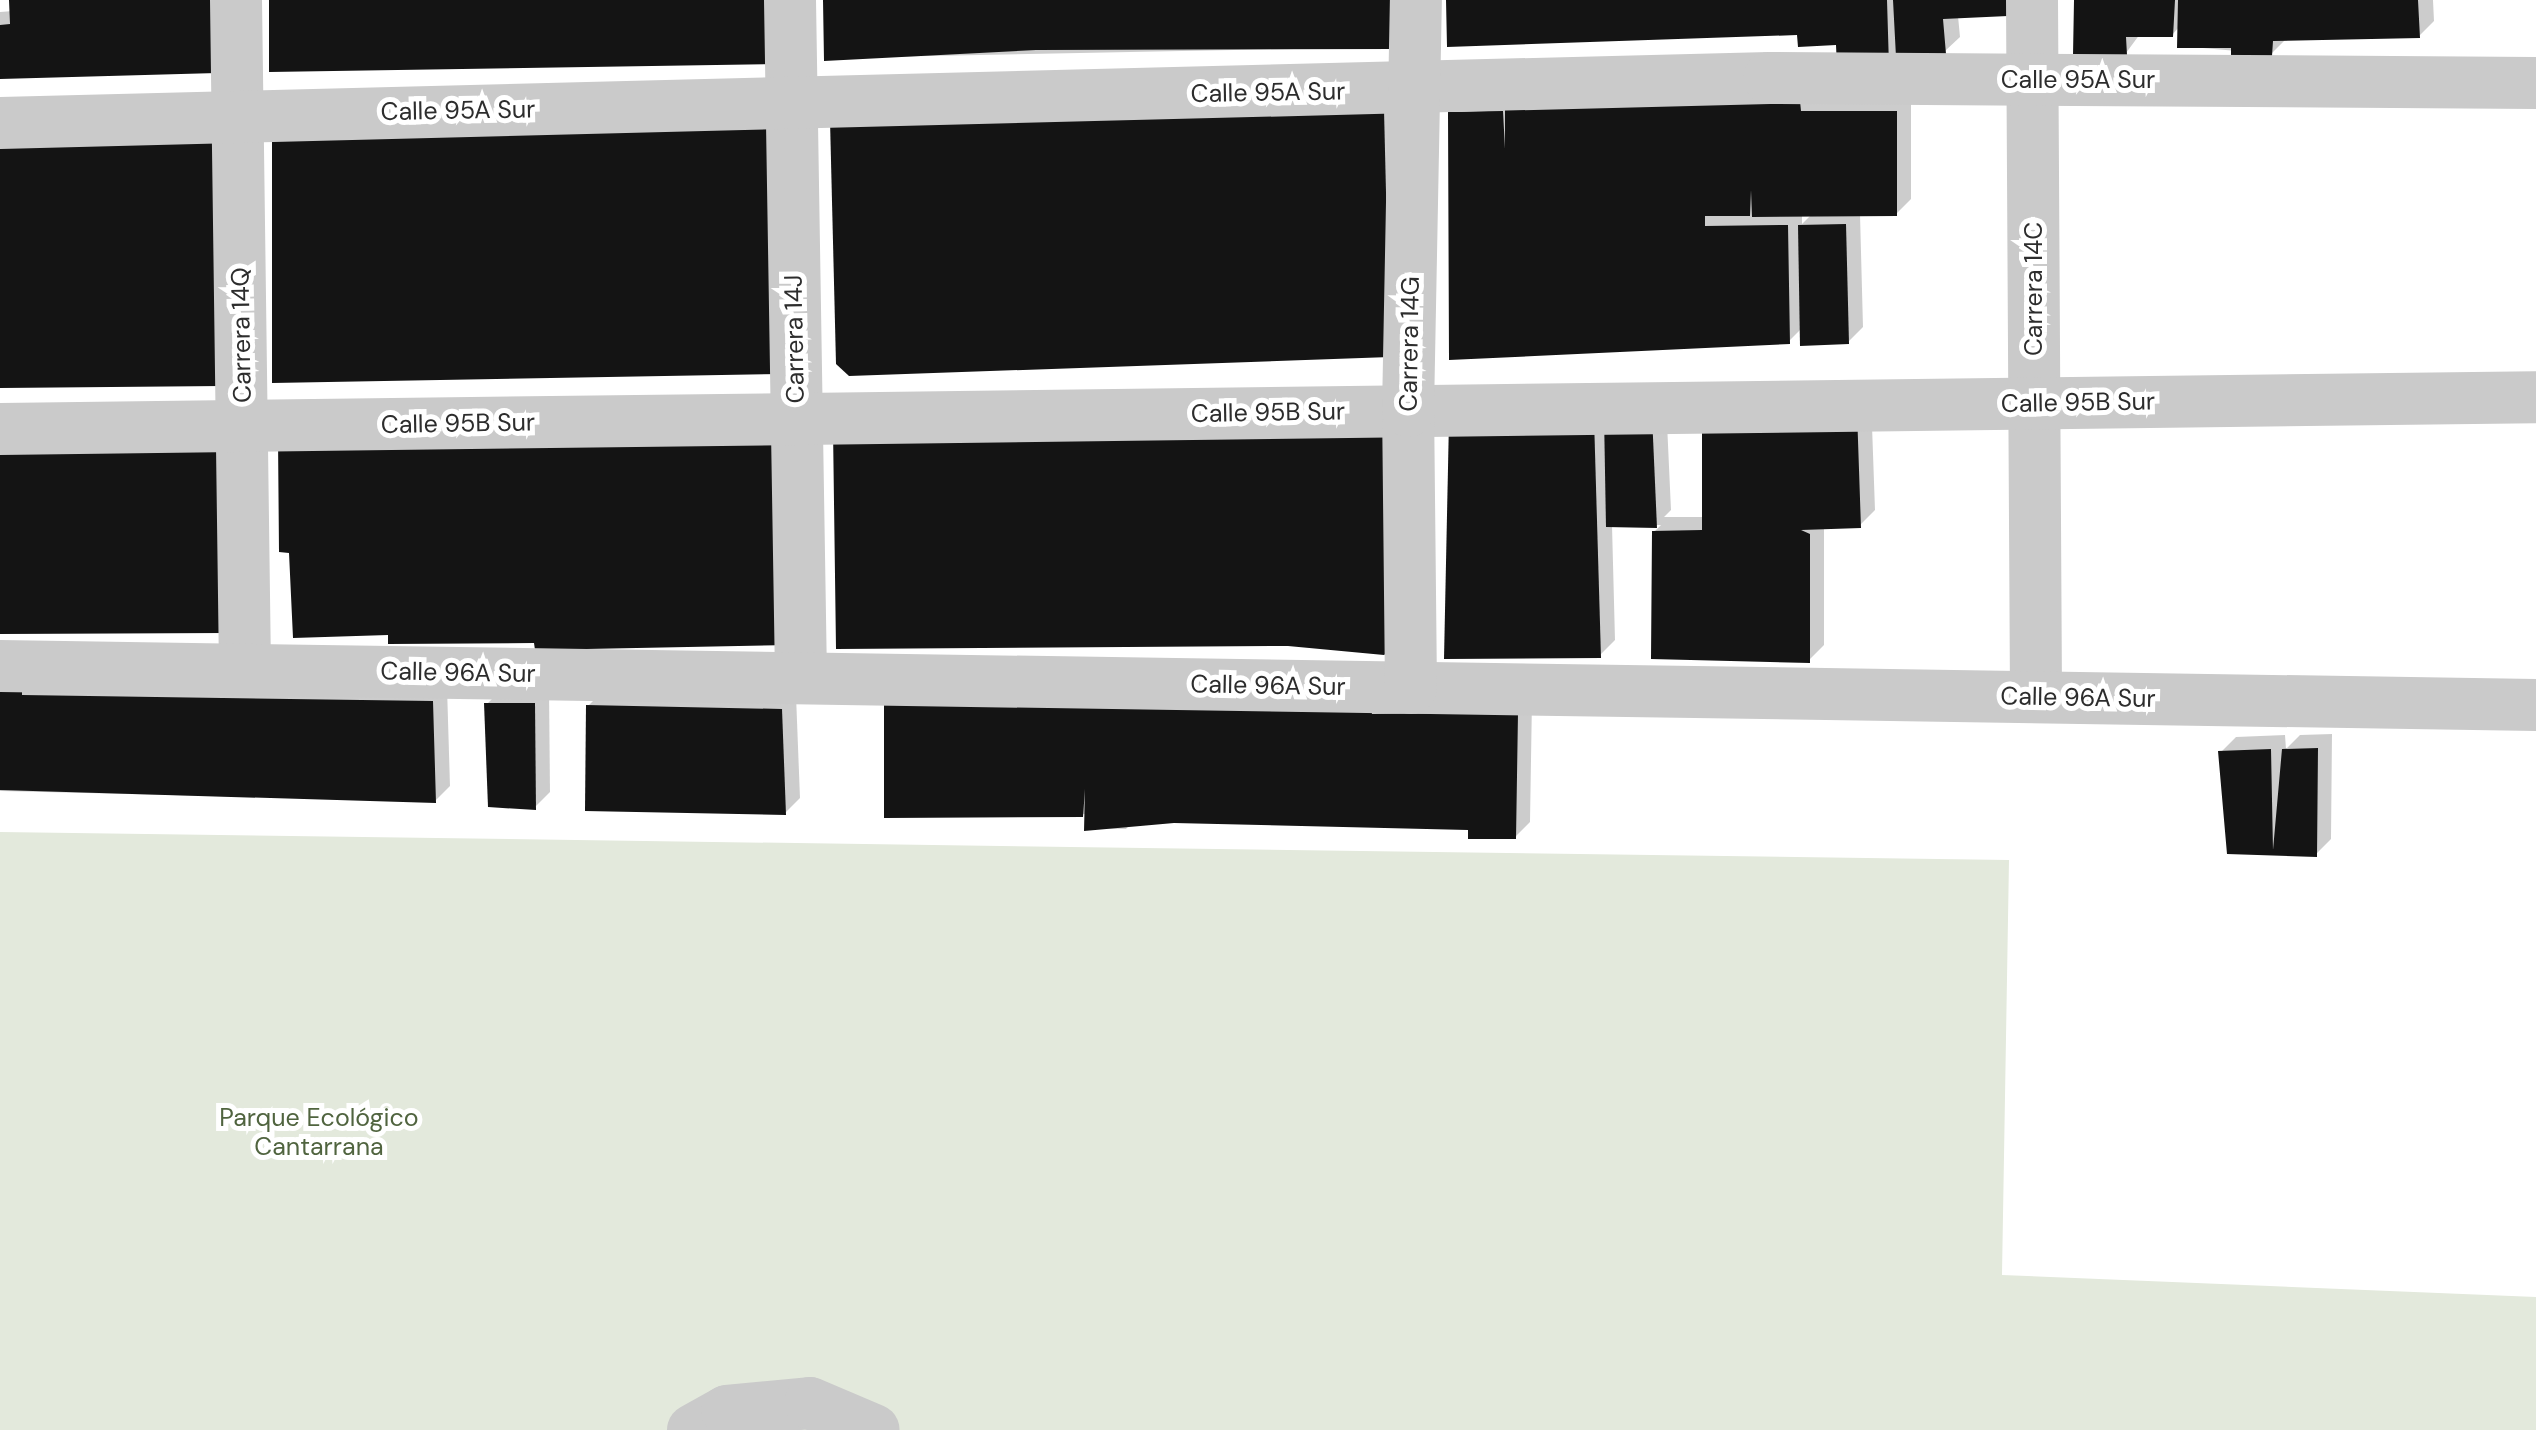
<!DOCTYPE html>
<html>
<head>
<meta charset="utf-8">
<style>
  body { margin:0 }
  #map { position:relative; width:2536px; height:1430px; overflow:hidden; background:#fff; font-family:"DM Sans",sans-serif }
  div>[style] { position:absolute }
  .green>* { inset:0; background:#e3e9dc }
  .shadow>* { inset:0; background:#0003 }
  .building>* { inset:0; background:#141414 }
  .minor>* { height:52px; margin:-26px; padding:0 26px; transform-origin:26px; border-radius:26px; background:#cacaca }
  span { translate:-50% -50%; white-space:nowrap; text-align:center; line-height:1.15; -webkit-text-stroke:10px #fff; paint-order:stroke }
  .street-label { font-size:25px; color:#2d2d2d }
  .park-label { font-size:25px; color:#50643f }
</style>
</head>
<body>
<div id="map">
  <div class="green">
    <div style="clip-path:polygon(0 832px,2009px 860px,2002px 1275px,2536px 1297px,2536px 1430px,0 1430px)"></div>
  </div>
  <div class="shadow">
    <div style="clip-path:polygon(13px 0,230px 0,0 75px,0 12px,13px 11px)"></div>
    <div style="clip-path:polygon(826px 0,1394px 47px,827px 58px)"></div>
    <div style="clip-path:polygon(1449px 0,2021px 0,1958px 16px,1960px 37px,1945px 51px,1897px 55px,1800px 33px)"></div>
    <div style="clip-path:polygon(2078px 0,2433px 0,2434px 21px,2419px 36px,2286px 39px,2271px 54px,2180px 46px,2179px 27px,2172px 35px,2140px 34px,2126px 53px)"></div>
    <div style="clip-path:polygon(evenodd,1814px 87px,1911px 97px,1911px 199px,1896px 214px,1860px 214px,1863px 327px,1848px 342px,1802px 328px,1789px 341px,1450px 113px,1814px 87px,1802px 213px,1813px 213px,1802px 224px,1802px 213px)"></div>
    <div style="clip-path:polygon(1398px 96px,1404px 340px,838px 363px)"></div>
    <div style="clip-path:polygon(1871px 397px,1875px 510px,1860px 525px,1824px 527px,1824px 645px,1809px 660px,1654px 532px,1661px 525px,1612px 525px,1615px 640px,1600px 655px,1451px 421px,1666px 401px,1671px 510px,1664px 517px,1705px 517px)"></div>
    <div style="clip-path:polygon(0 670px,447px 687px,450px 786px,435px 801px,0 791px)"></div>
    <div style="clip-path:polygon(502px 689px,549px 689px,550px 792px,535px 807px,487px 704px)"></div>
    <div style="clip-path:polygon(603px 691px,796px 695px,800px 798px,785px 813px,588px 706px)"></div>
    <div style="clip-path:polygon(1532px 700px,1530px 822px,1515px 837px,1470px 828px,1134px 820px,1126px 829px,1087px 828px,1087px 814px,886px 815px,887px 705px)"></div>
    <div style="clip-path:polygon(2332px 734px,2331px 839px,2316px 854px,2229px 852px,2221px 752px,2236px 737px,2285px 735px,2286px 749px,2300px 735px)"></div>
  </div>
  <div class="building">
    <div style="clip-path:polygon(9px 0,215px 0,217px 73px,0 79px,0 25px,10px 24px)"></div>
    <div style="clip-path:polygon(269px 0,779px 0,780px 64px,269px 72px)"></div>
    <div style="clip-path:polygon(823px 0,1393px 0,1395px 49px,1036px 50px,824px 61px)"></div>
    <div style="clip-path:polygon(1446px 0,1887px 0,1889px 66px,1837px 68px,1836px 45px,1798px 47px,1797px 35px,1447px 47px)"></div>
    <div style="clip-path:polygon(1893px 0,2008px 0,2008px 16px,1943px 19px,1946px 54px,1896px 57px)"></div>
    <div style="clip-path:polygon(2074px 0,2175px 0,2173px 37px,2126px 37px,2127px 55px,2073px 55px)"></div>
    <div style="clip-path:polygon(2178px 0,2418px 0,2420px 38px,2273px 41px,2272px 56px,2231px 57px,2231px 48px,2177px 48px)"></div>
    <div style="clip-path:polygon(1800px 101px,1801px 111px,1897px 111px,1897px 216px,1752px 217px,1751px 190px,1750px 216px,1705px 216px,1705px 226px,1788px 225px,1790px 344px,1449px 360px,1448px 112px,1503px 111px,1505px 149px,1505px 106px)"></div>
    <div style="clip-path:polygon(1384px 110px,1390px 357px,849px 376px,836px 364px,830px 120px)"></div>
    <div style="clip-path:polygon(777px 122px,783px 374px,272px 383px,272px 137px)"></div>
    <div style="clip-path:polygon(223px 135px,222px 386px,0 388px,0 139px)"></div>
    <div style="clip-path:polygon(1846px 224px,1849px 344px,1800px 346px,1798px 225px)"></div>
    <div style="clip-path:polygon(1857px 411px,1861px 528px,1801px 530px,1810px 534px,1810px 663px,1651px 659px,1652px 531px,1702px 530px,1702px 417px)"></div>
    <div style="clip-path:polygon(1604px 415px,1652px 415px,1657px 528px,1606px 527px)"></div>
    <div style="clip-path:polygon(1392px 416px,1397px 645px,1384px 655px,1288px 646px,836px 649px,833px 429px)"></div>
    <div style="clip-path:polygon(1594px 418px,1601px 658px,1444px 659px,1449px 420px)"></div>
    <div style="clip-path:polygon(784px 426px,791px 645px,535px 650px,534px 643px,388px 644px,388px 635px,293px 638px,289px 553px,279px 552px,278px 438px)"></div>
    <div style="clip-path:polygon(224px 433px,227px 633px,0 634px,0 436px)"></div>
    <div style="clip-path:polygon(0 684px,22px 684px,22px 695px,433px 701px,436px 803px,0 790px)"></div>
    <div style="clip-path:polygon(484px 703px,535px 703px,536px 810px,488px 807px)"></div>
    <div style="clip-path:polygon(884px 704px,1370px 706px,1372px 714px,1518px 713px,1516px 839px,1468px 839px,1468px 830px,1174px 823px,1084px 831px,1085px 789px,1083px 817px,884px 818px)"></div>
    <div style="clip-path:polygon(586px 705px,782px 709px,786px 815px,585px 811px)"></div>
    <div style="clip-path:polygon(2318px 748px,2317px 857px,2227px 854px,2218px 751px,2271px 749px,2273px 850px,2282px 749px)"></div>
  </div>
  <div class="minor">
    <div style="left:236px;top:0;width:670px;rotate:89.23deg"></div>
    <div style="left:790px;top:0;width:678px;rotate:89.07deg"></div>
    <div style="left:2032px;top:0;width:697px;rotate:89.67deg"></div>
    <div style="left:0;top:123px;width:1770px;rotate:-1.46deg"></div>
    <div style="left:1769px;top:78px;width:767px;rotate:0.37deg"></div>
    <div style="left:0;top:429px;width:2536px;rotate:-0.72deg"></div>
    <div style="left:0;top:666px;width:2536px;rotate:0.88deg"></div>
    <div style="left:1411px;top:688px;width:277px;rotate:-90.6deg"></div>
    <div style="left:1408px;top:411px;width:411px;rotate:-88.9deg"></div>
    <div style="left:693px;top:1430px;width:39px;rotate:-29deg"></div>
    <div style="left:727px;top:1411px;width:83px;rotate:-5.5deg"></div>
    <div style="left:810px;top:1403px;width:69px;rotate:22.9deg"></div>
  </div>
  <div class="street-label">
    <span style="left:2078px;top:80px">Calle 95A Sur</span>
    <span style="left:1268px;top:93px;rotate:-1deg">Calle 95A Sur</span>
    <span style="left:458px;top:111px;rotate:-1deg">Calle 95A Sur</span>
    <span style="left:2034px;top:289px;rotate:-90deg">Carrera 14C</span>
    <span style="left:242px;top:335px;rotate:-91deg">Carrera 14Q</span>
    <span style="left:795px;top:339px;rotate:-91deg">Carrera 14J</span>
    <span style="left:1410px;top:344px;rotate:-89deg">Carrera 14G</span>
    <span style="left:2078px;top:403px;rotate:-1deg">Calle 95B Sur</span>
    <span style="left:1268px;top:413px;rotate:-1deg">Calle 95B Sur</span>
    <span style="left:458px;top:424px;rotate:-1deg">Calle 95B Sur</span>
    <span style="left:458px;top:673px;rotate:1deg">Calle 96A Sur</span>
    <span style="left:1268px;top:686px;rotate:1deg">Calle 96A Sur</span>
    <span style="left:2078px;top:698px;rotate:1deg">Calle 96A Sur</span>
  </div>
  <div class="park-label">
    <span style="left:319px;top:1133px">Parque Ecológico<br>Cantarrana</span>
  </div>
</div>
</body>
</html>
